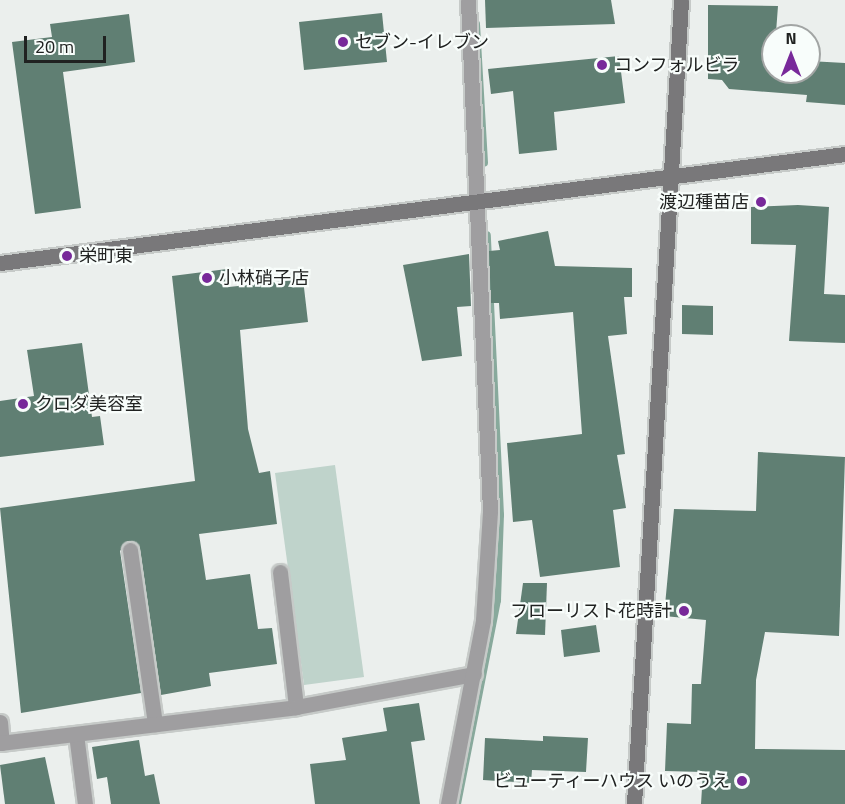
<!DOCTYPE html>
<html>
<head>
<meta charset="utf-8">
<style>
  body { margin:0 }
  #map { position:relative; width:845px; height:804px; overflow:hidden; background:#ebefed; font-family:"Titillium Web","Noto Sans JP",sans-serif }
  div>[style] { position:absolute }
  .green>* { inset:0; background:#bfd3cb }
  .stream>* { height:8px; margin:-4px; padding:0 4px; transform-origin:4px; border-radius:4px; background:#88a99c }
  .building>* { inset:0; background:#607f73 }
  .roads { filter:drop-shadow(2px 0 #c6cac8) drop-shadow(-2px 0 #c6cac8) drop-shadow(0 2px #c6cac8) drop-shadow(0 -2px #c6cac8) }
  .street>* { height:15px; margin:-7.5px; padding:0 7.5px; transform-origin:7.5px; border-radius:7.5px; background:#9f9ea0 }
  .secondary>* { height:15px; margin:-7.5px; padding:0 7.5px; transform-origin:7.5px; border-radius:7.5px; background:#79787a }
  .dots>* { width:16px; height:16px; translate:-50% -50%; box-sizing:border-box; border:3px solid #f8fdfb; border-radius:50% }
  span { translate:-50% -50%; white-space:nowrap; text-align:center; line-height:1.15; -webkit-text-stroke:4.5px #f8fdfb; paint-order:stroke }
  .poi-label { font-size:18px; color:#202221 }
  .left { translate:0 -50%; text-align:left }
  .right { translate:-100% -50%; text-align:right }
  .north { position:absolute; left:761px; top:24px; width:60px; height:60px; box-sizing:border-box; background:#f8fdfb; border:2px solid #a2a5a4; border-radius:50%; rotate:0deg; font-size:16px; font-weight:700; line-height:24px; text-align:center; color:#202221 }
  .north::after { content:''; display:block; margin:auto; width:21px; height:27px; background:#78299a; clip-path:polygon(50% 0,100% 100%,50% 72%,0 100%) }
  .scale { position:absolute; left:24px; top:36px; width:82px; height:27px; box-sizing:border-box; border:3px solid #202221; border-top:0; padding-left:8px; font-size:18px; line-height:21px; white-space:nowrap; color:#202221; -webkit-text-stroke:4px #f8fdfb; paint-order:stroke }
</style>
</head>
<body>
<div id="map">
  <div class="green">
    <div style="clip-path:polygon(335px 465px,364px 677px,304px 685px,275px 473px)"></div>
  </div>
  <div class="stream">
    <div style="left:476px;top:24px;width:139px;rotate:86.7deg"></div>
    <div style="left:457px;top:804px;width:208px;rotate:-78.9deg"></div>
    <div style="left:497px;top:600px;width:85px;rotate:-88deg"></div>
    <div style="left:500px;top:515px;width:280px;rotate:-92.7deg"></div>
  </div>
  <div class="building">
    <div style="clip-path:polygon(485px 0,611px 0,615px 24px,486px 28px)"></div>
    <div style="clip-path:polygon(708px 5px,778px 6px,773px 72px,809px 72px,809px 61px,845px 63px,845px 105px,806px 102px,807px 95px,729px 89px,722px 80px,708px 79px)"></div>
    <div style="clip-path:polygon(382px 13px,387px 62px,304px 70px,299px 22px)"></div>
    <div style="clip-path:polygon(129px 14px,135px 62px,63px 72px,81px 208px,35px 214px,12px 42px,52px 37px,50px 24px)"></div>
    <div style="clip-path:polygon(619px 56px,625px 103px,554px 112px,557px 150px,519px 154px,513px 91px,491px 94px,488px 69px)"></div>
    <div style="clip-path:polygon(798px 205px,829px 207px,824px 294px,845px 295px,845px 343px,789px 341px,796px 245px,751px 244px,751px 207px)"></div>
    <div style="clip-path:polygon(548px 231px,555px 266px,632px 268px,632px 297px,624px 297px,627px 334px,608px 336px,625px 454px,617px 455px,626px 508px,613px 510px,620px 567px,540px 577px,532px 520px,513px 522px,507px 443px,582px 434px,573px 312px,500px 319px,499px 303px,491px 303px,489px 251px,500px 250px,498px 241px)"></div>
    <div style="clip-path:polygon(469px 254px,471px 306px,457px 307px,462px 356px,422px 361px,403px 265px)"></div>
    <div style="clip-path:polygon(227px 269px,229px 287px,303px 279px,308px 322px,240px 330px,248px 429px,259px 473px,270px 471px,277px 524px,199px 534px,206px 580px,250px 574px,258px 629px,272px 628px,277px 664px,209px 673px,211px 686px,161px 695px,140px 549px,128px 541px,120px 551px,141px 693px,21px 713px,0 508px,195px 481px,172px 276px)"></div>
    <div style="clip-path:polygon(682px 305px,713px 306px,713px 335px,682px 334px)"></div>
    <div style="clip-path:polygon(82px 343px,92px 417px,100px 416px,104px 445px,0 457px,0 401px,34px 396px,27px 350px)"></div>
    <div style="clip-path:polygon(758px 452px,845px 457px,839px 636px,765px 632px,756px 680px,755px 749px,845px 750px,845px 804px,701px 804px,703px 772px,665px 771px,667px 723px,691px 724px,692px 684px,701px 684px,706px 620px,664px 616px,674px 509px,756px 511px)"></div>
    <div style="clip-path:polygon(523px 583px,547px 583px,545px 635px,516px 634px)"></div>
    <div style="clip-path:polygon(596px 625px,600px 652px,564px 657px,561px 630px)"></div>
    <div style="clip-path:polygon(419px 703px,425px 740px,411px 742px,420px 804px,315px 804px,310px 764px,346px 760px,342px 738px,387px 731px,383px 708px)"></div>
    <div style="clip-path:polygon(543px 736px,588px 738px,586px 772px,532px 770px,531px 783px,483px 780px,485px 738px,543px 741px)"></div>
    <div style="clip-path:polygon(139px 740px,145px 776px,154px 774px,160px 804px,111px 804px,107px 777px,97px 779px,92px 747px)"></div>
    <div style="clip-path:polygon(45px 757px,55px 804px,5px 804px,0 765px)"></div>
  </div>
  <div class="roads">
    <div class="street">
      <div style="left:130px;top:550px;width:176px;rotate:81.8deg"></div>
      <div style="left:280px;top:572px;width:136px;rotate:83.2deg"></div>
      <div style="left:0;top:722px;width:21px;rotate:85deg"></div>
      <div style="left:76px;top:734px;width:71px;rotate:82.7deg"></div>
      <div style="left:0;top:743px;width:298px;rotate:-6.9deg"></div>
      <div style="left:296px;top:707px;width:181px;rotate:-10.5deg"></div>
      <div style="left:448px;top:804px;width:187px;rotate:-79.2deg"></div>
      <div style="left:483px;top:620px;width:109px;rotate:-86.3deg"></div>
      <div style="left:490px;top:511px;width:511px;rotate:-92.47deg"></div>
    </div>
    <div class="secondary">
      <div style="left:0;top:263px;width:852px;rotate:-7.35deg"></div>
      <div style="left:634px;top:804px;width:805px;rotate:-86.65deg"></div>
    </div>
  </div>
  <div class="dots">
    <div style="left:343px;top:42px;background:#78299a"></div>
    <div style="left:602px;top:65px;background:#78299a"></div>
    <div style="left:761px;top:202px;background:#78299a"></div>
    <div style="left:67px;top:256px;background:#78299a"></div>
    <div style="left:207px;top:278px;background:#78299a"></div>
    <div style="left:23px;top:404px;background:#78299a"></div>
    <div style="left:684px;top:611px;background:#78299a"></div>
    <div style="left:742px;top:781px;background:#78299a"></div>
  </div>
  <div class="poi-label">
    <span class="left" style="left:355px;top:42px">セブン-イレブン</span>
    <span class="left" style="left:614px;top:65px">コンフォルビラ</span>
    <span class="right" style="left:749px;top:202px">渡辺種苗店</span>
    <span class="left" style="left:79px;top:256px">栄町東</span>
    <span class="left" style="left:219px;top:278px">小林硝子店</span>
    <span class="left" style="left:35px;top:404px">クロダ美容室</span>
    <span class="right" style="left:672px;top:611px">フローリスト花時計</span>
    <span class="right" style="left:730px;top:781px">ビューティーハウス いのうえ</span>
  </div>
  <div class="north">N</div>
  <div class="scale">20 m</div>
</div>
</body>
</html>
